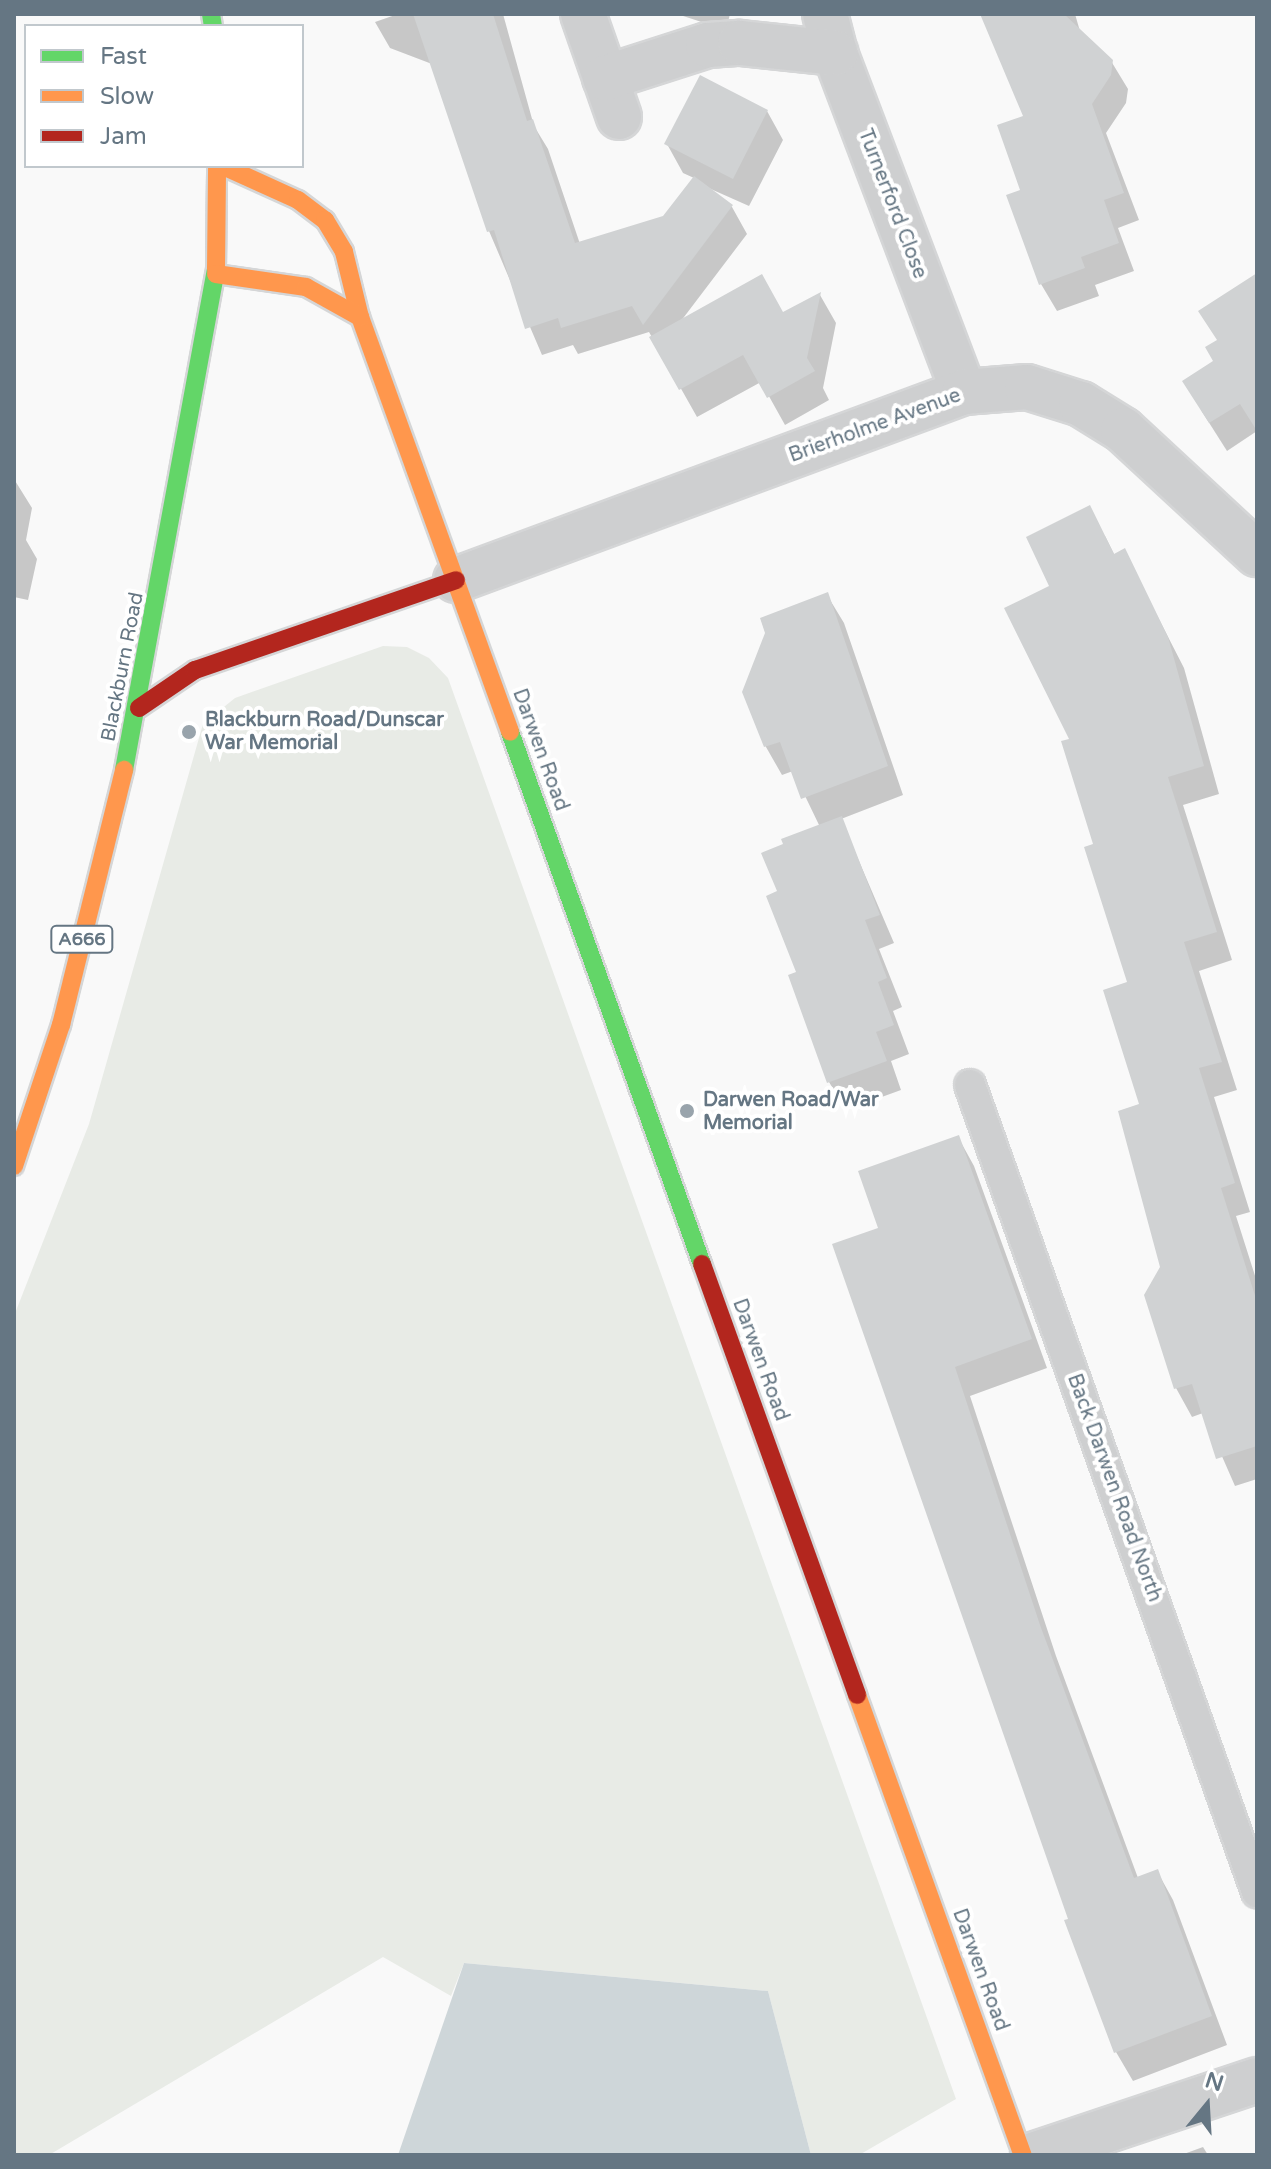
<!DOCTYPE html>
<html>
<head>
<meta charset="utf-8">
<style>
  body { margin:0 }
  #map { position:relative; width:1271px; height:2169px; overflow:hidden; background:#f9f9f9; font-family:"Varela Round",sans-serif }
  div>[style] { position:absolute }
  .green>* { inset:0; background:#e8ebe6 }
  .water>* { inset:0; background:#ced6d9 }
  .shadow>* { inset:0; background:#0003 }
  .building>* { inset:0; background:#d0d2d3 }
  .roads { filter:drop-shadow(2px 0 #d5d6d7) drop-shadow(-2px 0 #d5d6d7) drop-shadow(0 2px #d5d6d7) drop-shadow(0 -2px #d5d6d7) }
  .lane>* { height:30px; margin:-15px; padding:0 15px; transform-origin:15px; border-radius:15px; background:#cecfd0 }
  .street>* { height:44px; margin:-22px; padding:0 22px; transform-origin:22px; border-radius:22px; background:#cecfd0 }
  .fast>* { height:18px; margin:-9px; padding:0 9px; transform-origin:9px; border-radius:9px; background:#63d668 }
  .slow>* { height:18px; margin:-9px; padding:0 9px; transform-origin:9px; border-radius:9px; background:#ff974d }
  .jam>* { height:18px; margin:-9px; padding:0 9px; transform-origin:9px; border-radius:9px; background:#b3261e }
  .dots>* { width:22px; height:22px; translate:-50% -50%; box-sizing:border-box; border:4px solid #fff; border-radius:50% }
  span { translate:-50% -50%; white-space:nowrap; text-align:center; line-height:1.15; -webkit-text-stroke:8px #fff; paint-order:stroke }
  .shield-label span { padding:2px 6px; background:#fff; border:2px solid; border-radius:6px; -webkit-text-stroke-width:0 }
  .shield-label { font-size:18px; color:#657683; font-weight:700 }
  .street-label { font-size:20px; color:#657683 }
  .poi-label { font-size:20px; color:#657683; font-weight:700 }
  .left { translate:0 -50%; text-align:left }
  .frame { position:absolute; inset:0; border:16px solid #657683; pointer-events:none }
  .legend { position:absolute; left:24px; top:24px; width:280px; height:144px; box-sizing:border-box; background:#fff; border:2px solid #c1c8cd; margin:0; padding:10px 14px; list-style:none; font-size:24px; color:#657683 }
  .legend li { display:flex; align-items:center; gap:16px; height:40px }
  .legend b { width:40px; border:2px solid #c1c8cd }
  .north { position:absolute; left:1167px; top:2065px; width:80px; height:80px; -webkit-text-stroke:6px #fff; paint-order:stroke; rotate:18deg; font-size:22px; font-weight:700; line-height:32px; text-align:center; color:#657683 }
  .north::after { content:''; display:block; margin:auto; width:28px; height:36px; background:#657683; clip-path:polygon(50% 0,100% 100%,50% 72%,0 100%) }
</style>
</head>
<body>
<div id="map">
  <div class="green">
    <div style="clip-path:polygon(383px 646px,407px 647px,429px 658px,448px 678px,956px 2099px,859px 2155px,811px 2155px,768px 1991px,464px 1963px,451px 1996px,383px 1957px,49px 2155px,14px 2155px,14px 1316px,89px 1124px,203px 724px,235px 698px)"></div>
  </div>
  <div class="water">
    <div style="clip-path:polygon(464px 1963px,768px 1991px,811px 2155px,398px 2155px)"></div>
  </div>
  <div class="shadow">
    <div style="clip-path:polygon(398px 14px,503px 14px,534px 126px,548px 149px,580px 244px,664px 218px,694px 178px,683px 173px,667px 144px,767px 111px,783px 140px,749px 206px,704px 186px,732px 207px,747px 234px,681px 321px,783px 314px,820px 295px,836px 323px,823px 388px,829px 400px,785px 425px,761px 382px,697px 417px,649px 332px,578px 354px,573px 345px,542px 355px,489px 231px,432px 64px,390px 48px,375px 22px)"></div>
    <div style="clip-path:polygon(677px 14px,730px 14px,726px 30px)"></div>
    <div style="clip-path:polygon(982px 14px,1075px 14px,1084px 45px,1111px 61px,1128px 89px,1126px 103px,1106px 133px,1139px 220px,1118px 228px,1134px 271px,1095px 285px,1099px 296px,1057px 311px,1041px 284px,1022px 191px,1026px 117px)"></div>
    <div style="clip-path:polygon(1257px 279px,1257px 431px,1227px 451px,1201px 410px,1218px 341px)"></div>
    <div style="clip-path:polygon(14px 479px,32px 508px,26px 540px,37px 559px,28px 600px,14px 597px)"></div>
    <div style="clip-path:polygon(1105px 536px,1115px 556px,1124px 551px,1184px 668px,1219px 794px,1183px 805px,1232px 960px,1199px 971px,1237px 1090px,1214px 1097px,1250px 1212px,1236px 1216px,1257px 1282px,1257px 1479px,1235px 1486px,1203px 1413px,1192px 1417px,1176px 1388px,1130px 984px,1072px 740px,1052px 587px)"></div>
    <div style="clip-path:polygon(827px 595px,844px 623px,903px 795px,841px 819px,894px 943px,879px 949px,902px 1007px,893px 1011px,909px 1054px,891px 1061px,901px 1090px,846px 1110px,829px 1082px,779px 893px,820px 827px,793px 771px,782px 775px,766px 747px,744px 692px)"></div>
    <div style="clip-path:polygon(958px 1137px,974px 1166px,1047px 1368px,970px 1396px,1056px 1656px,1138px 1878px,1157px 1871px,1173px 1900px,1227px 2045px,1133px 2081px,1116px 2052px,1066px 1922px,1071px 1920px,881px 1229px)"></div>
    <div style="clip-path:polygon(1203px 2147px,1208px 2155px,1181px 2155px)"></div>
  </div>
  <div class="building">
    <div style="clip-path:polygon(413px 14px,493px 14px,527px 121px,533px 119px,575px 243px,663px 216px,694px 176px,733px 205px,643px 325px,632px 306px,561px 328px,558px 318px,525px 329px,494px 230px,487px 232px)"></div>
    <div style="clip-path:polygon(980px 14px,1064px 14px,1113px 60px,1111px 75px,1092px 104px,1124px 193px,1104px 200px,1119px 243px,1081px 257px,1085px 268px,1039px 285px,1006px 195px,1020px 190px,997px 125px,1023px 116px)"></div>
    <div style="clip-path:polygon(700px 75px,768px 110px,733px 179px,664px 144px)"></div>
    <div style="clip-path:polygon(1257px 273px,1257px 431px,1240px 404px,1209px 423px,1182px 381px,1213px 361px,1205px 347px,1217px 340px,1198px 311px)"></div>
    <div style="clip-path:polygon(762px 274px,783px 312px,821px 292px,807px 358px,815px 371px,767px 398px,743px 355px,679px 390px,649px 337px)"></div>
    <div style="clip-path:polygon(1090px 505px,1114px 554px,1125px 548px,1168px 637px,1204px 766px,1168px 777px,1217px 932px,1184px 942px,1222px 1062px,1199px 1068px,1235px 1183px,1221px 1188px,1257px 1302px,1257px 1446px,1216px 1459px,1192px 1384px,1174px 1389px,1144px 1295px,1160px 1267px,1118px 1111px,1139px 1104px,1103px 990px,1127px 982px,1084px 847px,1093px 844px,1061px 741px,1069px 739px,1004px 608px,1049px 586px,1026px 537px)"></div>
    <div style="clip-path:polygon(828px 592px,888px 766px,801px 799px,780px 742px,764px 747px,742px 692px,765px 633px,760px 618px)"></div>
    <div style="clip-path:polygon(842px 816px,880px 915px,865px 920px,887px 978px,878px 982px,894px 1025px,876px 1032px,887px 1061px,827px 1083px,788px 975px,796px 972px,766px 896px,777px 891px,761px 853px,783px 844px,781px 839px)"></div>
    <div style="clip-path:polygon(959px 1135px,1032px 1339px,955px 1367px,1040px 1625px,1134px 1878px,1158px 1869px,1212px 2016px,1114px 2053px,1064px 1920px,1068px 1919px,832px 1244px,878px 1228px,858px 1171px)"></div>
  </div>
  <div class="roads">
    <div class="lane">
      <div style="left:970px;top:1085px;width:857px;rotate:70.42deg"></div>
    </div>
    <div class="street">
      <div style="left:583px;top:14px;width:109px;rotate:70.7deg"></div>
      <div style="left:825px;top:14px;width:40px;rotate:75.6deg"></div>
      <div style="left:835px;top:53px;width:363px;rotate:69.2deg"></div>
      <div style="left:605px;top:78px;width:108px;rotate:-17.8deg"></div>
      <div style="left:708px;top:45px;width:32px;rotate:-4deg"></div>
      <div style="left:740px;top:43px;width:96px;rotate:6deg"></div>
      <div style="left:456px;top:580px;width:542px;rotate:-20.31deg"></div>
      <div style="left:964px;top:392px;width:63px;rotate:-4.5deg"></div>
      <div style="left:1027px;top:387px;width:57px;rotate:17.5deg"></div>
      <div style="left:1081px;top:404px;width:49px;rotate:31.8deg"></div>
      <div style="left:1123px;top:430px;width:183px;rotate:42.8deg"></div>
      <div style="left:1033px;top:2155px;width:236px;rotate:-18.5deg"></div>
    </div>
    <div class="fast">
      <div style="left:211px;top:14px;width:12px;rotate:81deg"></div>
      <div style="left:510px;top:732px;width:566px;rotate:70.16deg"></div>
      <div style="left:124px;top:770px;width:509px;rotate:-79.59deg"></div>
    </div>
    <div class="slow">
      <div style="left:223px;top:166px;width:82px;rotate:24.4deg"></div>
      <div style="left:298px;top:200px;width:34px;rotate:37deg"></div>
      <div style="left:325px;top:220px;width:37px;rotate:59deg"></div>
      <div style="left:344px;top:252px;width:67px;rotate:76.2deg"></div>
      <div style="left:360px;top:317px;width:441px;rotate:70.1deg"></div>
      <div style="left:216px;top:269px;width:103px;rotate:-89.4deg"></div>
      <div style="left:216px;top:274px;width:91px;rotate:8.2deg"></div>
      <div style="left:306px;top:287px;width:62px;rotate:29.1deg"></div>
      <div style="left:14px;top:1166px;width:149px;rotate:-71.6deg"></div>
      <div style="left:61px;top:1025px;width:263px;rotate:-76.1deg"></div>
      <div style="left:857px;top:1695px;width:489px;rotate:70.2deg"></div>
    </div>
    <div class="jam">
      <div style="left:139px;top:708px;width:68px;rotate:-34.2deg"></div>
      <div style="left:195px;top:670px;width:276px;rotate:-19deg"></div>
      <div style="left:702px;top:1264px;width:458px;rotate:70.2deg"></div>
    </div>
  </div>
  <div class="dots">
    <div style="left:189px;top:732px;background:#99a4ac"></div>
    <div style="left:687px;top:1111px;background:#99a4ac"></div>
  </div>
  <div class="shield-label">
    <span style="left:82px;top:939px">A666</span>
  </div>
  <div class="street-label">
    <span style="left:892px;top:204px;rotate:69deg">Turnerford Close</span>
    <span style="left:875px;top:426px;rotate:-20deg">Brierholme Avenue</span>
    <span style="left:123px;top:667px;rotate:-79deg">Blackburn Road</span>
    <span style="left:540px;top:750px;rotate:70deg">Darwen Road</span>
    <span style="left:760px;top:1360px;rotate:70deg">Darwen Road</span>
    <span style="left:1114px;top:1488px;rotate:70deg">Back Darwen Road North</span>
    <span style="left:980px;top:1970px;rotate:70deg">Darwen Road</span>
  </div>
  <div class="poi-label">
    <span class="left" style="left:205px;top:732px">Blackburn Road/Dunscar<br>War Memorial</span>
    <span class="left" style="left:703px;top:1112px">Darwen Road/War<br>Memorial</span>
  </div>
  <div class="frame"></div>
  <ul class="legend">
  <li><b style="height:10px;background:#63d668"></b>Fast</li>
  <li><b style="height:10px;background:#ff974d"></b>Slow</li>
  <li><b style="height:10px;background:#b3261e"></b>Jam</li>
  </ul>
  <div class="north">N</div>
</div>
</body>
</html>
